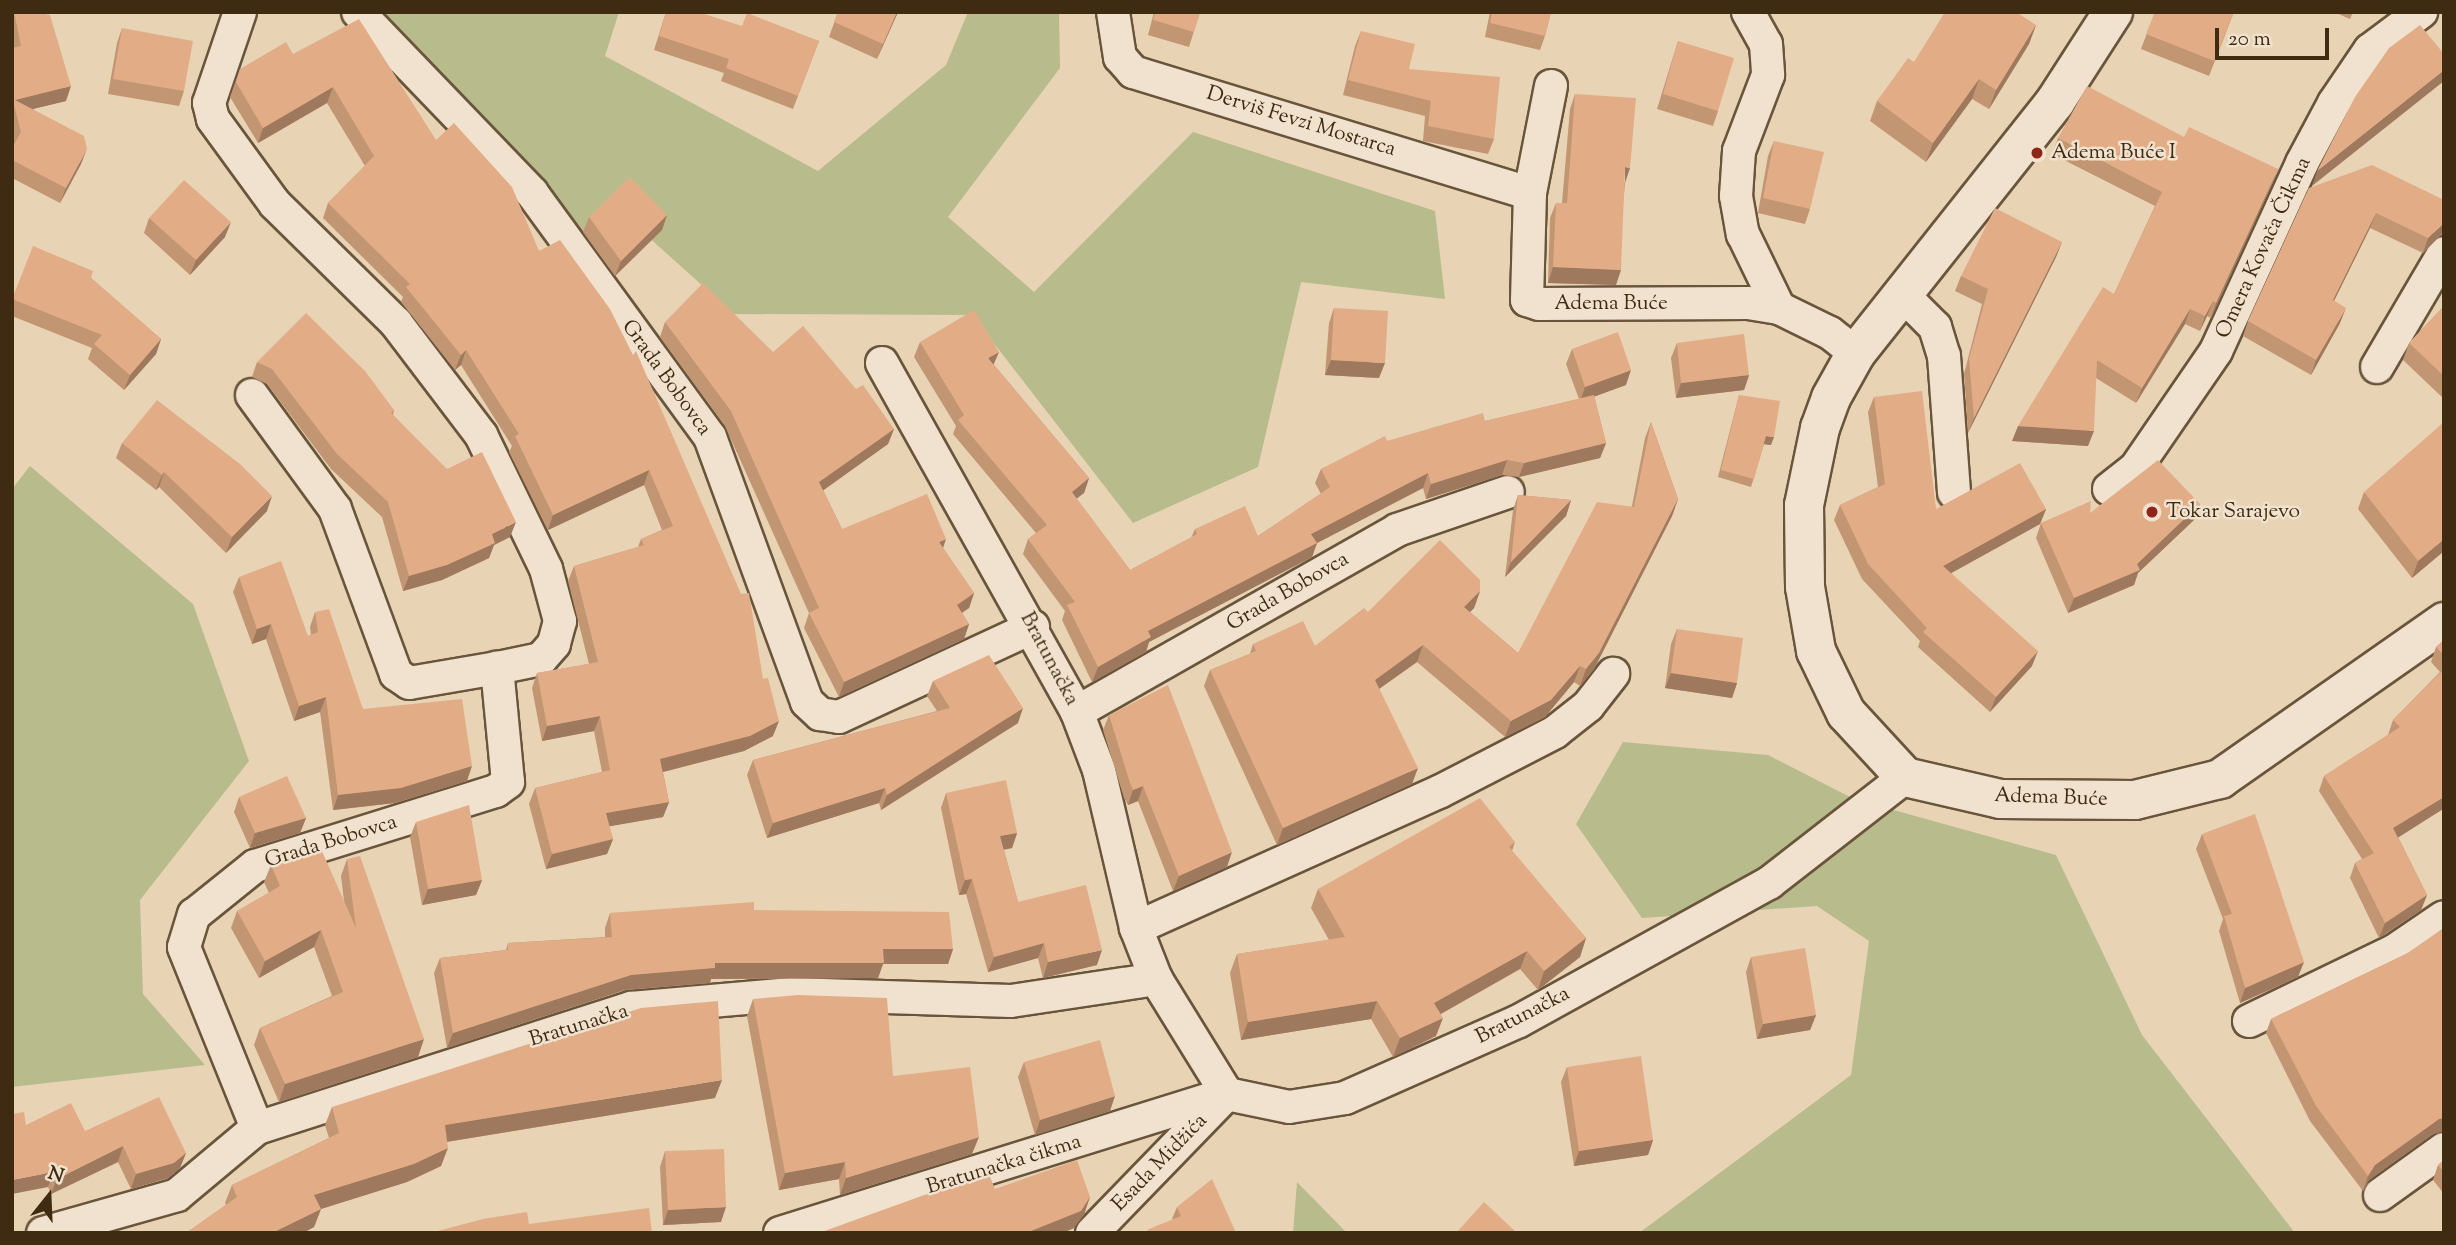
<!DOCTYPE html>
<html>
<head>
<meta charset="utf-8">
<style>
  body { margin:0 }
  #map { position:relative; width:2456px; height:1245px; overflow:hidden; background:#e8d3b5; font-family:"Sorts Mill Goudy",serif }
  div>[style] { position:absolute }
  .green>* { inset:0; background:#b8bc8c }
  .roads { filter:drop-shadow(2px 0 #69553b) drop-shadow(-2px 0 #69553b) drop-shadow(0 2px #69553b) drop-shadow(0 -2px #69553b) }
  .street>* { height:32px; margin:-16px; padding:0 16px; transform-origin:16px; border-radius:16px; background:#f0e2cf }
  .secondary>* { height:38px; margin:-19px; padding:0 19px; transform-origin:19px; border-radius:19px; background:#f0e2cf }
  .wall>* { inset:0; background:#c29573 }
  .shaded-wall>* { inset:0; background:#9e795e }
  .building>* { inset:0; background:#e2ad86 }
  .dots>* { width:19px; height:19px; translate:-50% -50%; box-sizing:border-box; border:4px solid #f0e2cf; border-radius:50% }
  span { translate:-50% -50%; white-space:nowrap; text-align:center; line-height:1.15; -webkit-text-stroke:5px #f0e2cf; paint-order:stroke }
  .street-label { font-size:21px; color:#3f2b12 }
  .poi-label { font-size:21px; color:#3f2b12 }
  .left { translate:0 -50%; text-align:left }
  .frame { position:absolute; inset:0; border:14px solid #3f2b12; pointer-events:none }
  .north { position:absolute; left:14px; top:1161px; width:70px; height:70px; -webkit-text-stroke:5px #f0e2cf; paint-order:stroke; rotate:18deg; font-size:19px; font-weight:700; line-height:28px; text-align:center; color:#3f2b12 }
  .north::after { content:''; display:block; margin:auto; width:24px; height:32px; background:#3f2b12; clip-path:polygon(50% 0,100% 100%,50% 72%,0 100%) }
  .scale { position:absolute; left:2215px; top:28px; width:114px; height:32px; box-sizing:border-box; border:4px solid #3f2b12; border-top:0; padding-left:9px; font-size:21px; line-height:24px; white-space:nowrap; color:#3f2b12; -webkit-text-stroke:5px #f0e2cf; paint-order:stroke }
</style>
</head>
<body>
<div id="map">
  <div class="green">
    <div style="clip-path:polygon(343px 12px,619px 12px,605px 56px,818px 171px,946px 65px,968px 12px,1059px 12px,1060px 68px,948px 217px,1034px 292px,1193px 132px,1435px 211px,1445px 299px,1301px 282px,1258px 467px,1133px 523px,972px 315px,734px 314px,645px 234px,547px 236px)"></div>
    <div style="clip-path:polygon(30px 466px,193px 604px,249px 761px,140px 900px,143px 994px,205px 1065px,12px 1087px,12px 489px)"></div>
    <div style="clip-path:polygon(1623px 742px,1768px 755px,1854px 799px,2056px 855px,2142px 1035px,2295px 1233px,1639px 1233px,1851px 1075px,1869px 941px,1817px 906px,1642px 918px,1576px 824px)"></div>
    <div style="clip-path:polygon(1297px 1182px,1347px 1233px,1293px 1233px)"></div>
  </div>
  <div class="roads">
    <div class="street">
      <div style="left:240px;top:12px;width:96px;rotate:108.8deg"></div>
      <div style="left:209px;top:103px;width:16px;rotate:76deg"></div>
      <div style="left:213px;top:119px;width:105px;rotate:53.9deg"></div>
      <div style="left:275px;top:204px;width:170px;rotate:44.5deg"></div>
      <div style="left:396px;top:323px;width:141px;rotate:52.8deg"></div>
      <div style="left:481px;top:435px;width:149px;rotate:64.1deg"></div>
      <div style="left:546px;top:569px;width:54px;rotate:74.9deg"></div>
      <div style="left:560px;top:621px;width:24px;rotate:105deg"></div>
      <div style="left:554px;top:644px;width:20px;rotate:131deg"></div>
      <div style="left:541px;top:659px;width:45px;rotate:168.4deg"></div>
      <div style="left:497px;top:668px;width:89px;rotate:170.3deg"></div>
      <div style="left:409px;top:683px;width:16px;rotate:-145deg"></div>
      <div style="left:396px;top:674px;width:176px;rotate:-110.3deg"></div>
      <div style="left:335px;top:509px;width:141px;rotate:-126.1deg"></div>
      <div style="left:358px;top:12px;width:251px;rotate:46.1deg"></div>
      <div style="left:532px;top:193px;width:302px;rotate:53.9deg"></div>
      <div style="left:710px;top:437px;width:282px;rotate:69.9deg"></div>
      <div style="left:807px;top:702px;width:18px;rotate:43deg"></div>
      <div style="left:820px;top:714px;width:19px;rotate:9deg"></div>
      <div style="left:839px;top:717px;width:214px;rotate:-24.9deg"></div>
      <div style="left:1113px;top:12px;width:46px;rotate:81.2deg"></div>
      <div style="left:1120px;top:57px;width:20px;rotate:49deg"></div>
      <div style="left:1133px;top:72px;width:415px;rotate:17deg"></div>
      <div style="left:1748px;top:12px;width:37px;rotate:61deg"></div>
      <div style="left:1766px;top:44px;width:31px;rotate:86deg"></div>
      <div style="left:1768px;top:75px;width:81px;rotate:110.9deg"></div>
      <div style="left:1739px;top:151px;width:45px;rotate:93.8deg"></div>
      <div style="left:1736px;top:196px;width:39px;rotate:80deg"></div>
      <div style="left:1743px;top:234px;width:82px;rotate:64.1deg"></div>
      <div style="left:1551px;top:86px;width:109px;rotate:101.1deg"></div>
      <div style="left:1530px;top:193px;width:107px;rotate:91.6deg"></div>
      <div style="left:1527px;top:300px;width:13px;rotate:18deg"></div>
      <div style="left:1539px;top:304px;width:209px;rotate:-0.3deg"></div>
      <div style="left:1748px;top:303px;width:31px;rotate:9deg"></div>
      <div style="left:1779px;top:308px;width:57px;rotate:26.1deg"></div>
      <div style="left:1830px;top:333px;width:33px;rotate:38deg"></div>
      <div style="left:1904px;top:296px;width:44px;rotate:45deg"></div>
      <div style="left:1935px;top:327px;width:30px;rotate:73deg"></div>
      <div style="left:1944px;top:356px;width:137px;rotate:85.8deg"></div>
      <div style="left:882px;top:363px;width:400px;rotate:60.8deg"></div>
      <div style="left:1077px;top:712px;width:62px;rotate:69.2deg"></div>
      <div style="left:1099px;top:770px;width:162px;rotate:76.8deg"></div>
      <div style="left:1136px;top:928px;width:55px;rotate:68.6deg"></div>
      <div style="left:1156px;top:979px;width:135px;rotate:58.3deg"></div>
      <div style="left:1227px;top:1094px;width:63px;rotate:11.8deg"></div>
      <div style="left:1289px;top:1107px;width:57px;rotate:-9.1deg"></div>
      <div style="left:1345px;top:1098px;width:190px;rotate:-23.9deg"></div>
      <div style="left:1519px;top:1021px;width:286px;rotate:-28.9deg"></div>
      <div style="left:1769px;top:883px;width:172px;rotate:-37.9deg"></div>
      <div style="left:2377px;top:367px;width:132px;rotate:-59.6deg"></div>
      <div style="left:2109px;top:489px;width:33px;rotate:-38deg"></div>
      <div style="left:2135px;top:469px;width:143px;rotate:-55.5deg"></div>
      <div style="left:2216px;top:351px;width:207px;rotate:-65.4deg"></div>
      <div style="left:2302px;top:163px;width:68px;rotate:-61.9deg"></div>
      <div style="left:2334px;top:103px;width:64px;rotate:-55.8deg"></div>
      <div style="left:2370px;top:50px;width:64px;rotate:-36.7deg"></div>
      <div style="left:1077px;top:712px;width:368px;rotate:-29.6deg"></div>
      <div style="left:1397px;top:530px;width:117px;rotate:-18.9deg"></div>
      <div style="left:1136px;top:928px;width:332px;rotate:-24.2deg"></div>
      <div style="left:1439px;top:792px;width:131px;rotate:-27.3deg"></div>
      <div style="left:1555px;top:732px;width:42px;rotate:-38.2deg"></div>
      <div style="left:1588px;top:706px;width:41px;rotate:-52deg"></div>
      <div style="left:2249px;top:1021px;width:161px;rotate:-25.8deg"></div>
      <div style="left:2394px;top:951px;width:60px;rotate:-34.2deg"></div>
      <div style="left:257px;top:1128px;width:195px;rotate:-112deg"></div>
      <div style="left:184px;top:947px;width:34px;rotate:-73deg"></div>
      <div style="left:194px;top:915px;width:78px;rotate:-38.8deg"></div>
      <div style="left:255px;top:866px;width:252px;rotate:-17.3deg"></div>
      <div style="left:496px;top:791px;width:15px;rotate:-37deg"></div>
      <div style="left:508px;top:782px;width:115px;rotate:-95.5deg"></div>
      <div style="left:2380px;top:1195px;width:79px;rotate:-35.7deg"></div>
      <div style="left:43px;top:1233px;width:139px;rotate:-15.8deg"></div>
      <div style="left:177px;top:1195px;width:104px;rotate:-39.9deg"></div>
      <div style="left:257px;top:1128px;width:393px;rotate:-17.8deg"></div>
      <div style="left:631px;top:1008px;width:161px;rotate:-5deg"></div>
      <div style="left:791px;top:994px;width:220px;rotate:1.8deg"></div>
      <div style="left:1011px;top:1001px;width:147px;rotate:-8.6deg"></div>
      <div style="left:780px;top:1233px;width:468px;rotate:-17.3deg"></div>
      <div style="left:1092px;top:1233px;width:188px;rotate:-45.9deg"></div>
    </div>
    <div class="secondary">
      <div style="left:2113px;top:12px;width:107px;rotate:122.8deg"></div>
      <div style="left:2055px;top:102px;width:320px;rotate:128.4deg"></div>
      <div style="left:1856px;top:353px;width:51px;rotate:119.1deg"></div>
      <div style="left:1831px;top:398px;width:32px;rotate:110deg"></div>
      <div style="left:1820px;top:428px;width:79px;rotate:101.7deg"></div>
      <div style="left:1804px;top:505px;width:82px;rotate:89.3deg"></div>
      <div style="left:1805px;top:587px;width:65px;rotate:80.2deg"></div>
      <div style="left:1816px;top:651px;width:69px;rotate:64.2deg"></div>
      <div style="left:1846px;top:713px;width:87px;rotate:47.3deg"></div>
      <div style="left:1905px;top:777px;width:98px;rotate:13deg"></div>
      <div style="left:2000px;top:799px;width:135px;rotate:0.4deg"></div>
      <div style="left:2135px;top:800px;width:88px;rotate:-13.9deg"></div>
      <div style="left:2220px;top:779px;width:274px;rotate:-35deg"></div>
    </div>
  </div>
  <div class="wall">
    <div style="clip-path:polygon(12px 12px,36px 12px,66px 101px,33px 109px,81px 164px,60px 203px,12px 178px,12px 148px,14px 144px,12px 135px)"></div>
    <div style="clip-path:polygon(666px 12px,819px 41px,793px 109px,721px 81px,724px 73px,654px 50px)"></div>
    <div style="clip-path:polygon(838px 12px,898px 12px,877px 59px,829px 37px)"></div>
    <div style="clip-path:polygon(1154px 12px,1200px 12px,1189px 47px,1148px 35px)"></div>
    <div style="clip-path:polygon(1490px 12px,1551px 12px,1545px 36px,1540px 50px,1485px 37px)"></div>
    <div style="clip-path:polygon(2155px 12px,2234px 12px,2209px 76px,2141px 49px)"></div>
    <div style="clip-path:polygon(2334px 12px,2353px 12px,2350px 19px)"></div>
    <div style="clip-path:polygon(2036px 25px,2029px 44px,1989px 109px,1972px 99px,1926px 162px,1870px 121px,1877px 101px,1914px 62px)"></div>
    <div style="clip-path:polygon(122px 28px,184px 91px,179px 106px,108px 94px,117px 43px)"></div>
    <div style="clip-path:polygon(1361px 31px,1409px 69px,1494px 139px,1488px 154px,1423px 141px,1425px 116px,1343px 95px,1355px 46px)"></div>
    <div style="clip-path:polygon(1678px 41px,1718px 111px,1713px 126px,1657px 109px)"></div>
    <div style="clip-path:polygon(293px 54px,436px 140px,539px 251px,763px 679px,773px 736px,744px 751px,663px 772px,669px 802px,663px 817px,609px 826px,613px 839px,607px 854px,546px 869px,529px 804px,535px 788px,602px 772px,594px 731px,542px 741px,532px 688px,537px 673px,589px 664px,568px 581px,574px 566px,638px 547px,641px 539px,662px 530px,644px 485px,548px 530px,509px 452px,512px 446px,461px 365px,455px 370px,401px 302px,403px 297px,323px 218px,328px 203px,365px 166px,327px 103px,258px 143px,230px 97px,240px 69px)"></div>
    <div style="clip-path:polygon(1575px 94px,1625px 183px,1616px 285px,1548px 283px,1550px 218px,1556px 203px,1562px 203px,1570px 109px)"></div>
    <div style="clip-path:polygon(2184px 137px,2278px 169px,2272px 184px,2211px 318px,2207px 316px,2200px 331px,2185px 324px,2136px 403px,2096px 378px,2088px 446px,2012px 441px,2114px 294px,2155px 206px,2052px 154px,2058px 138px)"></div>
    <div style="clip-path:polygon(1774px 141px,1810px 209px,1805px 224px,1758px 213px,1768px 156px)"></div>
    <div style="clip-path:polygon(2309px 188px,2441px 235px,2423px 253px,2370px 228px,2334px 301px,2340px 323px,2311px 375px,2243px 336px,2248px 321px)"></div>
    <div style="clip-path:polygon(667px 215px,662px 230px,615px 276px,583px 232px,589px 217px)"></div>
    <div style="clip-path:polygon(149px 218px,225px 237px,190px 275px,144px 233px)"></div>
    <div style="clip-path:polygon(2062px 242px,2056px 257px,1968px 433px,1964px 374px,1982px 304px,1955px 291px,1961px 276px)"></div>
    <div style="clip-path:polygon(91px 278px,161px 339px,156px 354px,124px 390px,88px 359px,92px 348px,12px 316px,12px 298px)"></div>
    <div style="clip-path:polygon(2444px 306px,2444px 399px,2403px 360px,2409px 343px)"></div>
    <div style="clip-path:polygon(1334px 308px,1379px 378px,1325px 375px,1329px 323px)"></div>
    <div style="clip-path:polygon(665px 322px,773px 352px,856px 389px,894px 429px,888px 444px,823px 490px,842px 529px,943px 548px,974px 593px,969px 608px,962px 613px,969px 624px,964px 639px,839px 697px,804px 628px,809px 613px,725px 426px,660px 337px)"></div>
    <div style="clip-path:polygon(920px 342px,994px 365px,1089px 478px,1084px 493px,1076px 498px,1130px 570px,1191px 538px,1195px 529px,1258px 536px,1321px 494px,1315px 483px,1321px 469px,1387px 441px,1485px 421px,1579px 399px,1566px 364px,1572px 349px,1626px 385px,1594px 396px,1606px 443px,1600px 458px,1519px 477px,1502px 475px,1426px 499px,1423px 488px,1317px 543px,1312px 557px,1149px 642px,1146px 652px,1092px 682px,1062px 620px,1065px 611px,1023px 554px,1028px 539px,1036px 533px,953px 434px,956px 426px,914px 357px)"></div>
    <div style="clip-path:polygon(1677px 343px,1749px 375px,1744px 390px,1676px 398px,1671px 358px)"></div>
    <div style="clip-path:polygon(257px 362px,394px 410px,393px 415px,510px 537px,494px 545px,489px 558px,442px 580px,403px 591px,382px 517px,331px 469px,267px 384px,252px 377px)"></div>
    <div style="clip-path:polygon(1739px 395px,1771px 445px,1764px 444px,1751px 487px,1718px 477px)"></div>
    <div style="clip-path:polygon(1874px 397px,1936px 509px,2046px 509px,2040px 524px,1951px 573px,2032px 666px,1990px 712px,1918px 647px,1920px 641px,1862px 579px,1834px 520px,1840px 505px,1878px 487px,1868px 412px)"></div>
    <div style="clip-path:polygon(1651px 422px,1678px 499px,1672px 516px,1594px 669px,1580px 686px,1574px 682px,1545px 717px,1505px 737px,1417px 662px,1379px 689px,1412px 784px,1277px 845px,1204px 686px,1210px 670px,1250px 654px,1253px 644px,1315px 646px,1368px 612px,1480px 591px,1474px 608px,1470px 612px,1518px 653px,1632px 506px,1645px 438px)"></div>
    <div style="clip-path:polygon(122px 443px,267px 511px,226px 553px,159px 487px,156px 490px,116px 458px)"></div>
    <div style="clip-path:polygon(2364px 492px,2444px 551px,2412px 578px,2358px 509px)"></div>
    <div style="clip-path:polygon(1518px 495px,1571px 500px,1566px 516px,1505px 577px,1513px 510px)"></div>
    <div style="clip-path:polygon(2090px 513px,2195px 519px,2138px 573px,2134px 585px,2068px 613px,2036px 538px,2041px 523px)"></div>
    <div style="clip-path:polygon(239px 577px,308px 636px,311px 635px,310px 627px,315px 612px,363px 709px,467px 781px,395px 803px,333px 810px,320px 712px,294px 721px,266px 639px,252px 644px,233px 592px)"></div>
    <div style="clip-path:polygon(1677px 629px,1737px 683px,1732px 698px,1665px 688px,1671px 644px)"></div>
    <div style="clip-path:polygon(2444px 640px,2444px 810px,2443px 809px,2398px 837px,2427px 895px,2421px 910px,2379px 938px,2350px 878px,2355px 863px,2362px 859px,2319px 791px,2324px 776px,2388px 735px,2393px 720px,2440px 672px,2431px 662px,2436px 647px)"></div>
    <div style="clip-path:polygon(933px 681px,1018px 723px,881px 810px,879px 803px,767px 838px,747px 775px,753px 760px,937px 711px,927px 696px)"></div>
    <div style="clip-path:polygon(1109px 715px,1227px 867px,1173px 891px,1138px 801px,1128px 805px,1124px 798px,1103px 730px)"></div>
    <div style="clip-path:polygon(946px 793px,1017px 833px,1012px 848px,1004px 850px,1018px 902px,1097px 965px,1043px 978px,1038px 958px,988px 972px,966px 894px,959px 895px,941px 808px)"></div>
    <div style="clip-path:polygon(239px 797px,306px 818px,300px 833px,250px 848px,234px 812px)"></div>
    <div style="clip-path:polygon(416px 822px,482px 880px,476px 895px,422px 905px,410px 837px)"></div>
    <div style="clip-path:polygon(2202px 834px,2298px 977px,2240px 1003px,2219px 931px,2223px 919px,2196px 849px)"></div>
    <div style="clip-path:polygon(1515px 842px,1512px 851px,1586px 938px,1580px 957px,1538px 990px,1520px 969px,1441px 1014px,1436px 1036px,1393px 1057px,1371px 1019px,1241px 1040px,1230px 973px,1237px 954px,1329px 940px,1311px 908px,1318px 889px)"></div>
    <div style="clip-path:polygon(347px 859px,418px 1057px,279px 1102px,254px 1045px,260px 1028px,332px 996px,314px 947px,259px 978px,231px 928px,237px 911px,269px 893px,264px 882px,271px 865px,344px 901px,341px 876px)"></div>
    <div style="clip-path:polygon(754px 910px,953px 949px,948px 964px,883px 964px,878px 978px,711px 979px,710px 983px,625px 990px,447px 1048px,434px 973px,440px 958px,506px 950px,508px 943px,605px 937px,605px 928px,610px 913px)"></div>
    <div style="clip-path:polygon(2444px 928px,2444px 1131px,2433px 1134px,2369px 1180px,2363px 1191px,2310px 1121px,2266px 1033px,2271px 1019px,2408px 953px)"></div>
    <div style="clip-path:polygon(1751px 957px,1816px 1015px,1810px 1030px,1757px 1039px,1746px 972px)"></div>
    <div style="clip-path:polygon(753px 999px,893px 1076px,972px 1154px,840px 1195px,839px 1179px,779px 1190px,747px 1016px)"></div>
    <div style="clip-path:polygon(1024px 1062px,1110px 1111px,1035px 1135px,1018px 1077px)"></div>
    <div style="clip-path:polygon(1567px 1067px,1653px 1140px,1648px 1155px,1574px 1166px,1561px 1082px)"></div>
    <div style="clip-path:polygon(715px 1098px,447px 1142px,441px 1166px,407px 1182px,321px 1209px,314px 1227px,303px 1233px,186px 1233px,226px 1205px,225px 1203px,232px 1185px,329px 1138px,325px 1125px,332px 1107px)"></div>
    <div style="clip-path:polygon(26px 1125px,85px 1131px,186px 1153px,180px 1168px,168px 1178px,131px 1189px,118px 1162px,51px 1194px,48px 1187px)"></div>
    <div style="clip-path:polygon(665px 1151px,721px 1222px,663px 1225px,660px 1167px)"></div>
    <div style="clip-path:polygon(2444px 1160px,2444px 1194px,2433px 1180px,2438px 1165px)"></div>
    <div style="clip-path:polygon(1177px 1207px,1236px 1233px,1172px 1219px)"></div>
  </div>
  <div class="shaded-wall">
    <div style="clip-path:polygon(897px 12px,898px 12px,877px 59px,883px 44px)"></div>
    <div style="clip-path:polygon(2036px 25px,2029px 44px,1989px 109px,1996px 90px)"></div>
    <div style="clip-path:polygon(2444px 70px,2444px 81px,2312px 186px,2317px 171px)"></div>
    <div style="clip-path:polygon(1979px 79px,1972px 99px,1926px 162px,1933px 143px)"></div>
    <div style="clip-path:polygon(71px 86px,66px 101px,16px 113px,15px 100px)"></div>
    <div style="clip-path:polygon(333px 87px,327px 103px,258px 143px,263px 128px)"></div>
    <div style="clip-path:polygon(87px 149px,81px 164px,60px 203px,66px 188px)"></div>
    <div style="clip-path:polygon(1625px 167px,1630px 168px,1625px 183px)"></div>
    <div style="clip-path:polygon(2278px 169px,2272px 184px,2211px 318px,2216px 303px)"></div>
    <div style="clip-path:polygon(2376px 213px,2370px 228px,2327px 315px,2333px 300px)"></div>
    <div style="clip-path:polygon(667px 215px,662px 230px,615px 276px,621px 261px)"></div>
    <div style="clip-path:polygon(231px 222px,225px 237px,190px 275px,196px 260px)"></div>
    <div style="clip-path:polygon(2444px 223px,2444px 230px,2441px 235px,2423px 253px,2428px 238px)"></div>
    <div style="clip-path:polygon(2062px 242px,2056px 257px,1968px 433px,1974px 418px)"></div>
    <div style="clip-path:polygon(1553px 267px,1621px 270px,1616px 285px,1548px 283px)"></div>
    <div style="clip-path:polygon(2213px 301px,2207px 316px,2200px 331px,2205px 316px)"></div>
    <div style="clip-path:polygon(2346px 308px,2340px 323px,2311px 375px,2316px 360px)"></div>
    <div style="clip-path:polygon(2190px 309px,2185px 324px,2136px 403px,2142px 388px)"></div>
    <div style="clip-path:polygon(161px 339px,156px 354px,124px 390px,130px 375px)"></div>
    <div style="clip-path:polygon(466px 350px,461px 365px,455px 370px,461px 355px)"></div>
    <div style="clip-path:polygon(999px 352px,993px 366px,988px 358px)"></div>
    <div style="clip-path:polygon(1331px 360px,1385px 363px,1379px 378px,1325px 375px)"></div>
    <div style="clip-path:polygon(1631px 370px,1626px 385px,1580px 402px,1585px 387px)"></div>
    <div style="clip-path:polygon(1749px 375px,1744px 390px,1676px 398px,1681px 383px)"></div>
    <div style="clip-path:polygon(2018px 426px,2094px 431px,2088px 446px,2012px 441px)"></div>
    <div style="clip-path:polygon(894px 429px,888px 444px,814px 497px,819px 482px)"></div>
    <div style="clip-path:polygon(1766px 436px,1774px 437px,1771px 445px,1763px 444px)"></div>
    <div style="clip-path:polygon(1606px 443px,1600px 458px,1519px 477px,1524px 463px)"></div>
    <div style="clip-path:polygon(1507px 460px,1502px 475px,1426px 499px,1431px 484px)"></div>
    <div style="clip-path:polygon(649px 470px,644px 485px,548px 530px,553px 515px)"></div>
    <div style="clip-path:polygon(164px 472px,159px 487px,156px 490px,162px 475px)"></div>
    <div style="clip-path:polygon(1428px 473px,1423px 488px,1317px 543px,1312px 557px,1149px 642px,1146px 652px,1092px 682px,1098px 667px,1148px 631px,1311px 534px)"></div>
    <div style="clip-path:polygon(1089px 478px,1084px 493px,1066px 507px,1072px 492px)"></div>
    <div style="clip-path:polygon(272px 496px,267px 511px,226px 553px,232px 537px)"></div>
    <div style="clip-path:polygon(1678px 499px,1672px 516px,1594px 669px,1580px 686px,1586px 669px)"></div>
    <div style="clip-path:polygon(1571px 500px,1566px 516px,1505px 577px,1511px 562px)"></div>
    <div style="clip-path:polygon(2200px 504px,2195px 519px,2138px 573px,2134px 585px,2068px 613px,2074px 598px,2137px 564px)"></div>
    <div style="clip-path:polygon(2046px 509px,2040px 524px,1937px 581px,1943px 566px)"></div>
    <div style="clip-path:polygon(516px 522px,510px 537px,494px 545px,489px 558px,442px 580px,403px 591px,409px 576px)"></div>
    <div style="clip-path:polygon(946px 539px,941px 554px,939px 542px)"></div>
    <div style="clip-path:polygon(2444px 539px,2444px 551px,2412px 578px,2418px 561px)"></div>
    <div style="clip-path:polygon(1480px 591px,1474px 608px,1458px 624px,1464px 607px)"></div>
    <div style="clip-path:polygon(974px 593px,969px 608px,951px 620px,957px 605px)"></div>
    <div style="clip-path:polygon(271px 624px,266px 639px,252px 644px,257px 629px)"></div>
    <div style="clip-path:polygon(969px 624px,964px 639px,839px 697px,844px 682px)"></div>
    <div style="clip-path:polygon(1423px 645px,1417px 662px,1369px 696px,1375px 680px)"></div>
    <div style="clip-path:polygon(2038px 651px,2032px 666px,1990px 712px,1996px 697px)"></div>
    <div style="clip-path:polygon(1580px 666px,1574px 682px,1545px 717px,1505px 737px,1511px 721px)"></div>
    <div style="clip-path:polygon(1671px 673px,1737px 683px,1732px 698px,1665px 688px)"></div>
    <div style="clip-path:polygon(326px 697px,320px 712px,294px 721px,299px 706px)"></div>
    <div style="clip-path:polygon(1023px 708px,1018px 723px,881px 810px,887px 795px)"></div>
    <div style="clip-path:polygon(600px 716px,594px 731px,542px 741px,547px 726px)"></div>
    <div style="clip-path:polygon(779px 721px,773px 736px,744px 751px,655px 774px,660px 759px)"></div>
    <div style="clip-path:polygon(472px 766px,467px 781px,395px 803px,333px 810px,338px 795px)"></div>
    <div style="clip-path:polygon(1418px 768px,1412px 784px,1277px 845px,1283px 828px)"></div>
    <div style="clip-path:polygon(1143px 786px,1138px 801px,1128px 805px,1133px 790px)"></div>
    <div style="clip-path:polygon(885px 788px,879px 803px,767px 838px,773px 823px)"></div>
    <div style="clip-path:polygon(2444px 797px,2443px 809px,2388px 844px,2393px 828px)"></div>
    <div style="clip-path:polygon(669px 802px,663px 817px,600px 828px,606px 813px)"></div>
    <div style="clip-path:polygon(306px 818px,300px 833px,250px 848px,255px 833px)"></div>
    <div style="clip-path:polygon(1017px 833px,1012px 848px,994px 851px,1000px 836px)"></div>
    <div style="clip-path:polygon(613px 839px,607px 854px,546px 869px,552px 854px)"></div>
    <div style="clip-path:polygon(1232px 852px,1227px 867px,1173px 891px,1179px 876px)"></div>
    <div style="clip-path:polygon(972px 879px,966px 894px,959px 895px,965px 880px)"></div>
    <div style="clip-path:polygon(482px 880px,476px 895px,422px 905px,428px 889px)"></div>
    <div style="clip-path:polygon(2427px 895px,2421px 910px,2379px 938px,2385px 923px)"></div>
    <div style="clip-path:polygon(321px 930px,314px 947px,259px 978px,265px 961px)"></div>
    <div style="clip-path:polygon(1586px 938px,1580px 957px,1538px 990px,1544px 971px)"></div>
    <div style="clip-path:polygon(1044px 943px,1038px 958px,988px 972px,994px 957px)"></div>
    <div style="clip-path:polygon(883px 949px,953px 949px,948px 964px,883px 964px,878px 978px,711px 979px,710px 983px,625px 990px,447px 1048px,453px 1033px,631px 975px,715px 963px)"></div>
    <div style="clip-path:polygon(1102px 950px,1097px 965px,1043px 978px,1048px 962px)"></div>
    <div style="clip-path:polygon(1527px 951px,1520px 969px,1428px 1021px,1434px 1003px)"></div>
    <div style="clip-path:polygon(2304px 962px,2298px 977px,2240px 1003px,2245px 988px)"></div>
    <div style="clip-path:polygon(1377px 1001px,1371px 1019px,1241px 1040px,1248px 1022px)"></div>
    <div style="clip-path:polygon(1816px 1015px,1810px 1030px,1757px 1039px,1763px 1024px)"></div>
    <div style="clip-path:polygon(1443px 1018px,1436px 1036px,1393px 1057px,1400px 1038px)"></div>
    <div style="clip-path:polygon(424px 1039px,418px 1057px,279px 1102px,285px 1084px)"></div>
    <div style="clip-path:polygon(722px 1080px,715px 1098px,439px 1143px,445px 1125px)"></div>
    <div style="clip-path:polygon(1115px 1096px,1110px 1111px,1035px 1135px,1040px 1120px)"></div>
    <div style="clip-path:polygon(2444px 1118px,2443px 1131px,2433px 1134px,2369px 1180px,2363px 1191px,2368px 1176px,2375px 1165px,2439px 1119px)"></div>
    <div style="clip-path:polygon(979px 1137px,972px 1154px,840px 1195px,846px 1178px)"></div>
    <div style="clip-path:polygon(1653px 1140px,1648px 1155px,1574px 1166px,1579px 1151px)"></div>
    <div style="clip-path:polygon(123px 1146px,118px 1162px,51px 1194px,57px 1179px)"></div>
    <div style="clip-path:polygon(448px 1148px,441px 1166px,407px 1182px,308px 1213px,314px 1195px)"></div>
    <div style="clip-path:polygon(186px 1153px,180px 1168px,168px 1178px,131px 1189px,136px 1174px)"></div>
    <div style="clip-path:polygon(845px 1162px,839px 1179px,779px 1190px,785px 1173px)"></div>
    <div style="clip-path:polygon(53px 1172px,48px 1187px,12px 1194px,12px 1180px)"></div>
    <div style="clip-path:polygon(1090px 1197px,1084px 1215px,1074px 1228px,1063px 1233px,1026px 1233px)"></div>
    <div style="clip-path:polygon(726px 1207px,721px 1222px,663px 1225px,668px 1210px)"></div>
    <div style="clip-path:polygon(321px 1209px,314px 1227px,303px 1233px,272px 1233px)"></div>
  </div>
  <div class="building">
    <div style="clip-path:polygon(14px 12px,36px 12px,50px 15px,71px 86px,15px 100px,84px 136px,87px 149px,66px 188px,12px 160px,12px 148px,21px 132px,12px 98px,12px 48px,21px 46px)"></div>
    <div style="clip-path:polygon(666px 12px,698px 12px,742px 26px,747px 13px,819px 41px,798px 96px,726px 68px,729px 59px,659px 36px)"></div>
    <div style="clip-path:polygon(838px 12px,897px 12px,883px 44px,834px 22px)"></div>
    <div style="clip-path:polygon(1155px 12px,1200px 12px,1194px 32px,1153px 20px)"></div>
    <div style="clip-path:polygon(1492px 12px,1551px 12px,1545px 36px,1490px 23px)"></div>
    <div style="clip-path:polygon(1945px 12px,2016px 12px,2036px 25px,1996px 90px,1979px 79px,1933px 143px,1877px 101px,1908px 58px,1914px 62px)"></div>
    <div style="clip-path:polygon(2155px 12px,2234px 12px,2214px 61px,2146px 34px)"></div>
    <div style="clip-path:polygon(359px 19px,436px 140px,454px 123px,512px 187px,539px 251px,560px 240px,610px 309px,633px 355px,636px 351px,741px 594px,749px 593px,763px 679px,768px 678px,779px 721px,750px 736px,660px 759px,669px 802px,606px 813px,613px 839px,552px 854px,535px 788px,610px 770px,600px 716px,547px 726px,537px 673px,598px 662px,574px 566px,644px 545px,641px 539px,673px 526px,649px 470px,553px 515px,515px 436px,519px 434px,466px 350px,461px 355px,406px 287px,410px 284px,328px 203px,374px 156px,333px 87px,263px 128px,236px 82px,240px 69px,286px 42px,293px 54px)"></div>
    <div style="clip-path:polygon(2420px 25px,2444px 54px,2444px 70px,2317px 171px,2355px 97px,2389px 48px)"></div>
    <div style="clip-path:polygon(122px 28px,193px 41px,184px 91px,113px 79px)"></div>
    <div style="clip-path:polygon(1361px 31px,1415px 44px,1409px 69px,1500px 77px,1494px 139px,1428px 126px,1431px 101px,1348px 80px)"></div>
    <div style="clip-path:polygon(1678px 41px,1734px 58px,1718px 111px,1663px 94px)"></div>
    <div style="clip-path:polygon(2087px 86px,2184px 137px,2189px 127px,2278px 169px,2216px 303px,2213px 301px,2205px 316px,2190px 309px,2142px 388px,2097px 360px,2094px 431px,2018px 426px,2103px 287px,2114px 294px,2162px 192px,2058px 138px)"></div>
    <div style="clip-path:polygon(1575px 94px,1636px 98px,1630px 168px,1625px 167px,1621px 270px,1553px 267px,1556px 203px,1567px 203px)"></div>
    <div style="clip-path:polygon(1774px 141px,1824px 152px,1810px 209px,1763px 198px)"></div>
    <div style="clip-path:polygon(2372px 165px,2444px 200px,2444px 223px,2428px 238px,2376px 213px,2333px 300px,2346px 308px,2316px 360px,2248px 321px,2309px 188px)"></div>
    <div style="clip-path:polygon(630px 177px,667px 215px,621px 261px,589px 217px)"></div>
    <div style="clip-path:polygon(184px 180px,231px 222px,196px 260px,149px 218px)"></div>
    <div style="clip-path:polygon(1995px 208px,2062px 242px,1974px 418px,1969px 359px,1988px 289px,1961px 276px)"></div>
    <div style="clip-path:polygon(33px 246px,93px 271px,91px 278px,161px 339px,130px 375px,94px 344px,102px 335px,12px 299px)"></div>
    <div style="clip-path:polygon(703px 283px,773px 352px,803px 326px,856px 389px,863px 385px,894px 429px,819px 482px,842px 529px,927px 494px,946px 539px,939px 542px,974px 593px,957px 605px,969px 624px,844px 682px,809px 613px,819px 608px,731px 411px,665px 322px)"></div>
    <div style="clip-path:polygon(2444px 306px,2444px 376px,2409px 343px)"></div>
    <div style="clip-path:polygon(1334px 308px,1388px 311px,1385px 363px,1331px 360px)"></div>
    <div style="clip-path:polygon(974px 310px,999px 352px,988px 358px,1089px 478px,1072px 492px,1130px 570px,1197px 534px,1195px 529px,1245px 506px,1258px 536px,1330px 487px,1321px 469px,1385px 436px,1387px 441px,1483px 413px,1485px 421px,1594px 395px,1606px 443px,1524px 463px,1507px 460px,1431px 484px,1428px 473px,1311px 534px,1317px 543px,1148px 631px,1151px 637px,1098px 667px,1067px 605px,1075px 602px,1028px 539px,1047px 525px,958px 420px,964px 415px,920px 342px)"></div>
    <div style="clip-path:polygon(306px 313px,365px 371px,394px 410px,391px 413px,447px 469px,482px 452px,516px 522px,492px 534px,495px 543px,447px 565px,409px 576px,388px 502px,337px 454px,272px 369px,257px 362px)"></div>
    <div style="clip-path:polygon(1618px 332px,1631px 370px,1585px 387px,1572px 349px)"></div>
    <div style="clip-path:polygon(1744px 334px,1749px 375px,1681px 383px,1677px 343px)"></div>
    <div style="clip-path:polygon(1922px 391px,1936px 509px,2020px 463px,2046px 509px,1943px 566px,2038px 651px,1996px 697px,1923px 632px,1927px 628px,1868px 564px,1840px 505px,1885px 484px,1874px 397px)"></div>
    <div style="clip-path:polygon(1739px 395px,1780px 401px,1774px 437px,1766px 436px,1754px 479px,1721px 470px)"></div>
    <div style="clip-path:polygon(157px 400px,240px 464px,272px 496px,232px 537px,164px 472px,162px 475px,122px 443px)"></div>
    <div style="clip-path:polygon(1651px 422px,1678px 499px,1599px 653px,1586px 669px,1580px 666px,1551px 700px,1511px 721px,1423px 645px,1375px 680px,1418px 768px,1283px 828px,1210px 670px,1256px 651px,1253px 644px,1303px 621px,1315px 646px,1364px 608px,1368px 612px,1440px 540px,1480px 580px,1480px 591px,1464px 607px,1518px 653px,1597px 502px,1634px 507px)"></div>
    <div style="clip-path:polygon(2444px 422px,2444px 539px,2418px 561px,2364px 492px)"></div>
    <div style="clip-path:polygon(2158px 460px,2200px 504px,2137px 564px,2140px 570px,2074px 598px,2041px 523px,2091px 501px,2090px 513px)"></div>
    <div style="clip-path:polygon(1518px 495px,1571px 500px,1511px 562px)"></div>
    <div style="clip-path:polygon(281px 561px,308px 636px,318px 632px,315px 612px,329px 609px,363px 709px,462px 699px,472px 766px,401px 788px,338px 795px,326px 697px,299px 706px,271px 624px,257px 629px,239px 577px)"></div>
    <div style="clip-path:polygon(1677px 629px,1743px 638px,1737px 683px,1671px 673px)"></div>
    <div style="clip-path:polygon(2444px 640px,2444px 655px,2436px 647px)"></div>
    <div style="clip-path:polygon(989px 655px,1023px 708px,887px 795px,885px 788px,773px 823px,753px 760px,950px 708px,933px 681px)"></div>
    <div style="clip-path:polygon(2444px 669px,2444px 797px,2393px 828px,2427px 895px,2385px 923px,2355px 863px,2374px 853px,2324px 776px,2400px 727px,2393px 720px)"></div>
    <div style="clip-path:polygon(1168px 685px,1232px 852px,1179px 876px,1143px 786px,1133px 790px,1130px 783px,1109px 715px)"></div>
    <div style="clip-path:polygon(287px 776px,306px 818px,255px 833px,239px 797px)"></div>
    <div style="clip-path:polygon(1006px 780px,1017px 833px,1000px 836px,1018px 902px,1086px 885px,1102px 950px,1048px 962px,1044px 943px,994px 957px,972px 879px,965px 880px,946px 793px)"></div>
    <div style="clip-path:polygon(1480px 798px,1515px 842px,1509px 847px,1586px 938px,1544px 971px,1527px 951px,1434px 1003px,1443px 1018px,1400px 1038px,1377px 1001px,1248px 1022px,1237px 954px,1345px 937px,1318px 889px)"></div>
    <div style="clip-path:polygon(469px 805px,482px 880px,428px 889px,416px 822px)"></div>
    <div style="clip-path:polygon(2255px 814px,2304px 962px,2245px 988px,2224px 916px,2232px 914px,2202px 834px)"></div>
    <div style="clip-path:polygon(321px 849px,356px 928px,347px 859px,360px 856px,424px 1039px,285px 1084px,260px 1028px,343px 992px,321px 930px,265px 961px,237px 911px,280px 886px,271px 865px)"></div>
    <div style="clip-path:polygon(754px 902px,754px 910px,949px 912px,953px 949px,883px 949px,884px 963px,715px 963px,715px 968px,631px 975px,453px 1033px,440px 958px,508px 950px,508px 943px,612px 937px,610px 913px)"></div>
    <div style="clip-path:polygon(2444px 928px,2444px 1118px,2439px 1119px,2375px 1165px,2368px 1176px,2316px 1106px,2271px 1019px,2408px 953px)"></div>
    <div style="clip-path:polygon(1805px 948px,1816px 1015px,1763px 1024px,1751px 957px)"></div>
    <div style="clip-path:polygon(798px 995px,887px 998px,893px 1076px,970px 1067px,979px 1137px,846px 1178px,845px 1162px,785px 1173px,753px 999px)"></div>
    <div style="clip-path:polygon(718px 1001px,722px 1080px,445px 1125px,448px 1148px,414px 1164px,314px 1195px,321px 1209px,272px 1233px,186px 1233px,237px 1197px,232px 1185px,339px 1133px,332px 1107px,641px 1008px)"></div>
    <div style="clip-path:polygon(1100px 1040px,1115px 1096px,1040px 1120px,1024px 1062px)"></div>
    <div style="clip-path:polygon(1641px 1056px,1653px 1140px,1579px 1151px,1567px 1067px)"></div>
    <div style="clip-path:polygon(159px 1097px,186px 1153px,174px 1163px,136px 1174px,123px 1146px,57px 1179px,53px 1172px,12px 1180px,12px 1114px,24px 1112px,26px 1125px,71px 1103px,85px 1131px)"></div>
    <div style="clip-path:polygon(724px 1149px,726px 1207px,668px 1210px,665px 1151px)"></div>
    <div style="clip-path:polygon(1077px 1160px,1090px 1197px,1081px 1211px,1026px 1233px,819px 1233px,988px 1172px,995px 1189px)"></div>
    <div style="clip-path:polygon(2444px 1160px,2444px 1172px,2438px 1165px)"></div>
    <div style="clip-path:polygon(1212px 1179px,1236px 1233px,1144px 1233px,1149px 1229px,1181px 1216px,1177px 1207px)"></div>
    <div style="clip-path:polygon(1484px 1202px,1517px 1233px,1456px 1233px)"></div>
    <div style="clip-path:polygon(649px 1208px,652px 1233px,430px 1233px,483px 1219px,527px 1212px,529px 1224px)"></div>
  </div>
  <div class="dots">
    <div style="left:2037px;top:153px;background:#8f2418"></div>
    <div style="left:2152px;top:512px;background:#8f2418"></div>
  </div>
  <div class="street-label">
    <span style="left:1301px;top:122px;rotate:17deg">Derviš Fevzi Mostarca</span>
    <span style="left:2264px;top:248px;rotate:-65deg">Omera Kovača Čikma</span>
    <span style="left:1611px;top:304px">Adema Buće</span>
    <span style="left:666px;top:378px;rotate:54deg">Grada Bobovca</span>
    <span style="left:1288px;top:592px;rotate:-30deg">Grada Bobovca</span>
    <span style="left:1049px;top:659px;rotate:62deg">Bratunačka</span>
    <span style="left:2051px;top:798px;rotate:2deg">Adema Buće</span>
    <span style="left:331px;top:842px;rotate:-17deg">Grada Bobovca</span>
    <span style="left:1523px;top:1016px;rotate:-27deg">Bratunačka</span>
    <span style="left:579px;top:1026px;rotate:-17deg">Bratunačka</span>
    <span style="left:1160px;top:1163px;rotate:-46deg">Esada Midžića</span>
    <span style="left:1004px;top:1165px;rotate:-17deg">Bratunačka čikma</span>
  </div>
  <div class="poi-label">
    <span class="left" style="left:2051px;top:153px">Adema Buće I</span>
    <span class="left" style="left:2166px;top:512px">Tokar Sarajevo</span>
  </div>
  <div class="frame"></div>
  <div class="north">N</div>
  <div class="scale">20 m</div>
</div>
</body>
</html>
